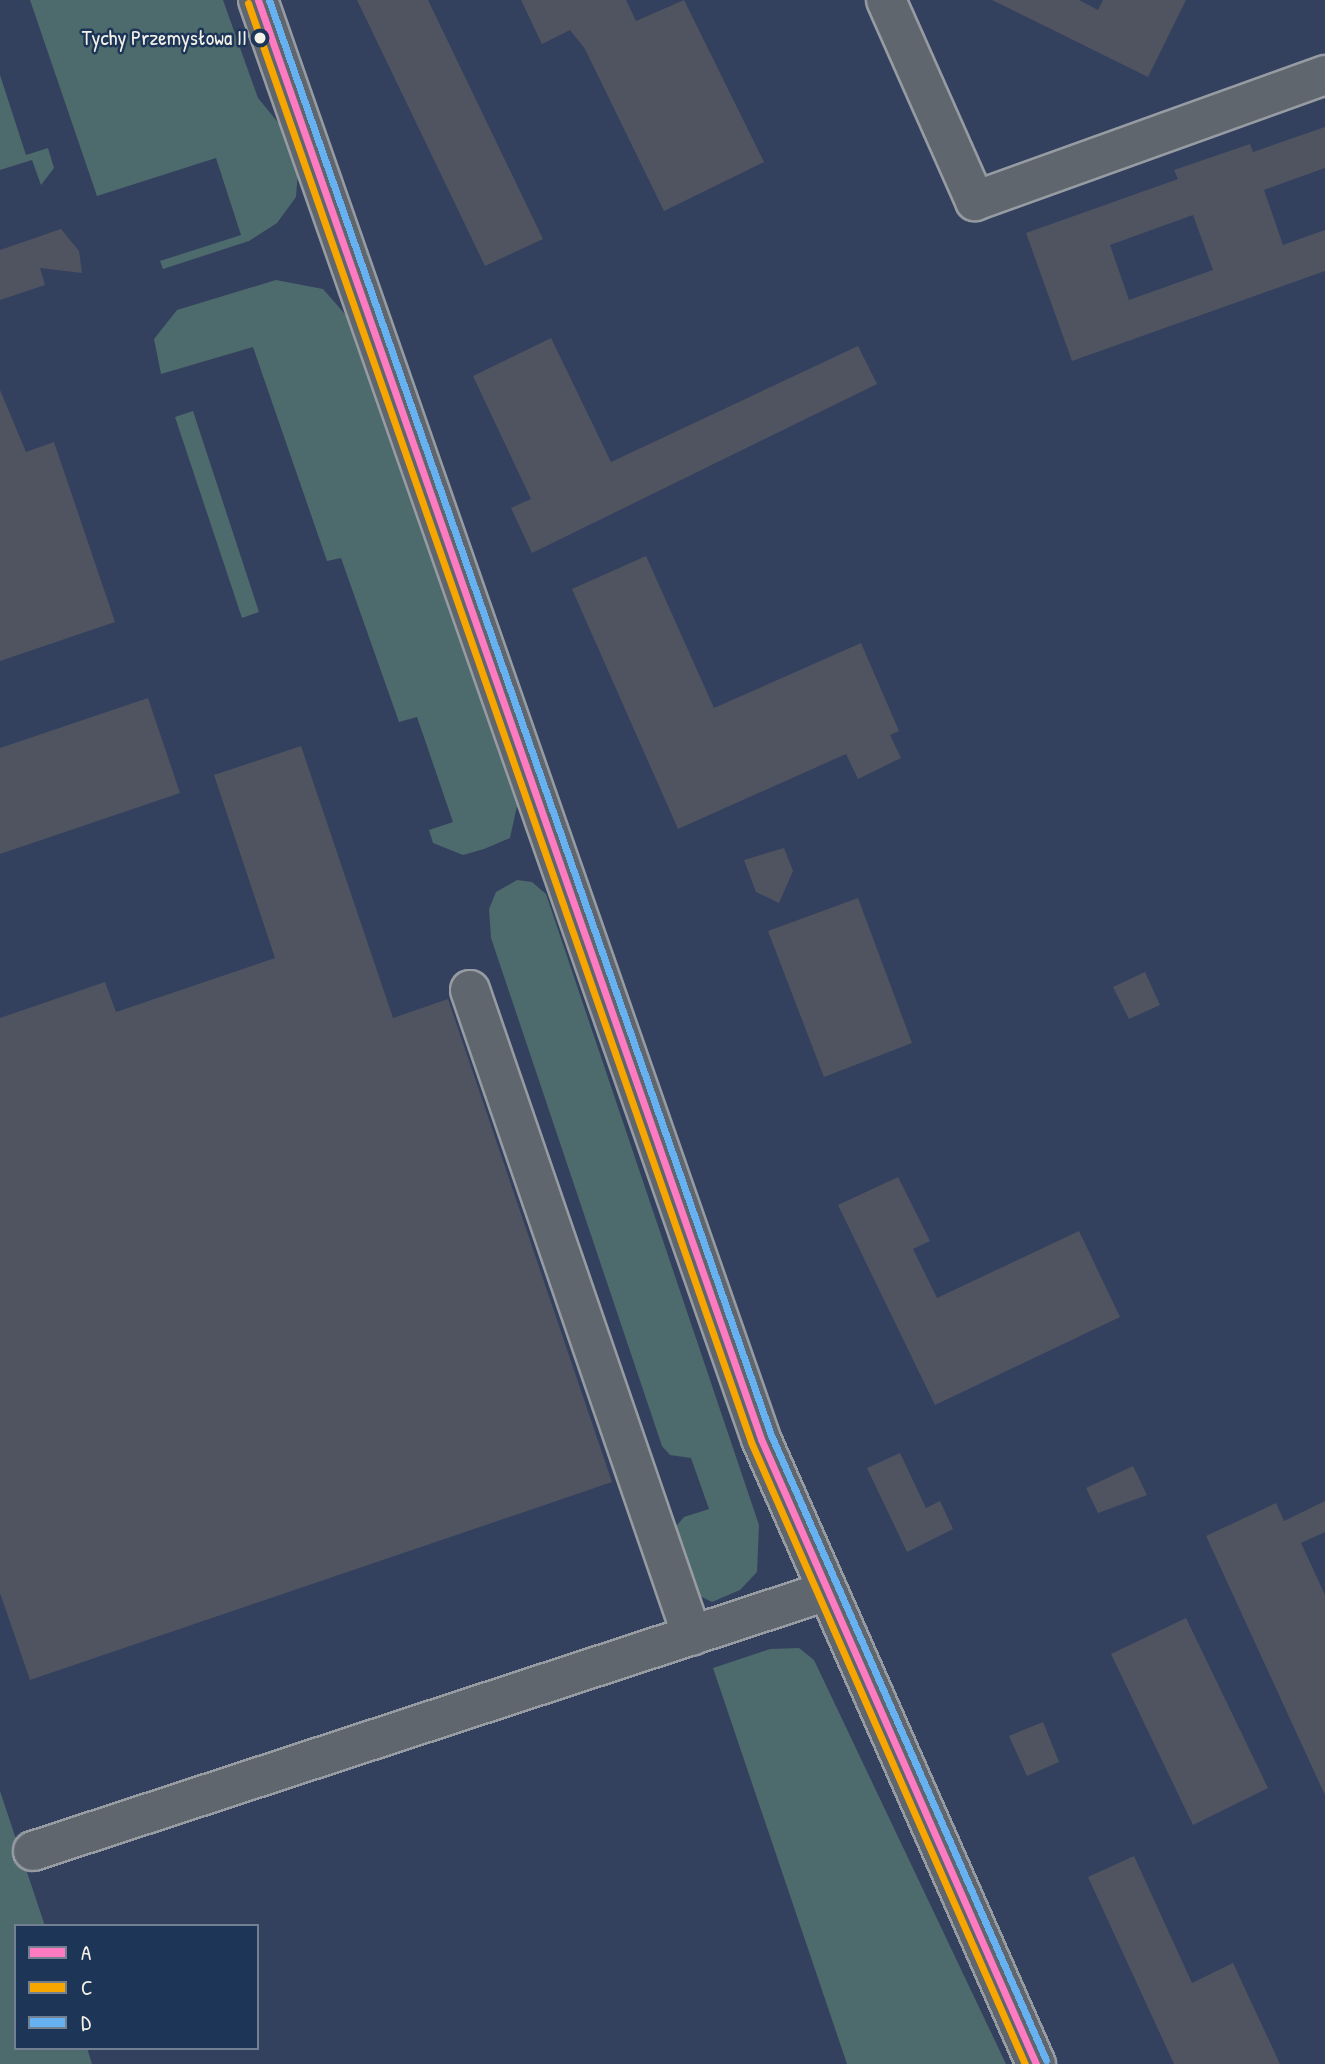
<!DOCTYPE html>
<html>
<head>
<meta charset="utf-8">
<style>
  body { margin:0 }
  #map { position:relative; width:1325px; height:2064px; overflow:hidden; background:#2a374a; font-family:"Patrick Hand",sans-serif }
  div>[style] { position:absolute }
  .built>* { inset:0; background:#33415e }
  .green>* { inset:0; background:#4d6a6c }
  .building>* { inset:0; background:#4f5460 }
  .roads { filter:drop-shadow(2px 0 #979ca3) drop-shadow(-2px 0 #979ca3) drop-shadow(0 2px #979ca3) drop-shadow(0 -2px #979ca3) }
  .minor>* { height:38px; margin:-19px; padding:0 19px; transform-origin:19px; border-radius:19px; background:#60666e }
  .bus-1>* { height:7px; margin:-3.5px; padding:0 3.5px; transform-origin:3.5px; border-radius:3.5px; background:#fe7ac1 }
  .bus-2>* { height:7px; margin:-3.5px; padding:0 3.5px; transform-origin:3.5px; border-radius:3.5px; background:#f7a600 }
  .bus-3>* { height:7px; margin:-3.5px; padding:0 3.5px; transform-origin:3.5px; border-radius:3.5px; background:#66b1f2 }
  .dots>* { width:19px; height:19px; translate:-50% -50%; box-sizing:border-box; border:4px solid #1d3557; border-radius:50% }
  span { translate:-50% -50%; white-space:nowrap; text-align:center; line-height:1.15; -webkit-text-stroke:5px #1d3557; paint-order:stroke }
  .bus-label { font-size:21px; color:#f4f1e8 }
  .right { translate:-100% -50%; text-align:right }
  .legend { position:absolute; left:14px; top:1924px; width:245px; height:126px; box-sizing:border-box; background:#1d3557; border:2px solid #738091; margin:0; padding:9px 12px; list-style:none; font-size:21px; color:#f4f1e8 }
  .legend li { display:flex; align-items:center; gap:14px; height:35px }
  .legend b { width:35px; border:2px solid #738091 }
</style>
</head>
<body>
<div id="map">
  <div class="built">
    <div style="clip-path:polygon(evenodd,0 0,1325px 0,1325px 2064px,7px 2064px,0 2043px,0 0,16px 1926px,257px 1926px,257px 2048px,16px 2048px,16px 1926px)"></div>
  </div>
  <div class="green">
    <div style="clip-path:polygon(30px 0,223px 0,258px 98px,285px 131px,298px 171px,296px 197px,277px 223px,249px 241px,163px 269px,160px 261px,241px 235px,216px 158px,97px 196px)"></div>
    <div style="clip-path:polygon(0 75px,26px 155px,48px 148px,54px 168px,41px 185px,32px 160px,0 170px)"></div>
    <div style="clip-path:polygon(276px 280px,323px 289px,351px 321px,517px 806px,510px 838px,484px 849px,463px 855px,433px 843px,429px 830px,453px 822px,417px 717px,399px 722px,341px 558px,327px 561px,253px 347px,161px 374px,154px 339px,177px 310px)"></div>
    <div style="clip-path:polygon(193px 411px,259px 612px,242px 618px,175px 417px)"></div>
    <div style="clip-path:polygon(517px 880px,532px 882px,546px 894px,759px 1525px,757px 1572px,740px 1590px,712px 1602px,686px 1589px,672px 1531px,684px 1517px,709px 1509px,691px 1458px,670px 1455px,662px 1446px,491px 938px,489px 909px,496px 892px)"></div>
    <div style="clip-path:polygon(799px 1648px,814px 1660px,1006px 2064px,847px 2064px,713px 1668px,770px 1649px)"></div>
    <div style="clip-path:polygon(0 1791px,45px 1926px,16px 1926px,16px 2048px,87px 2048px,92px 2064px,0 2064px)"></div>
  </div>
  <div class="building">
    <div style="clip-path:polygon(357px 0,428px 0,543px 239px,485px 266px)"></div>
    <div style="clip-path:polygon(521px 0,626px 0,636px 21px,684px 0,764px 162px,664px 211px,585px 49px,570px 30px,542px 44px)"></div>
    <div style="clip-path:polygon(992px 0,1079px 0,1098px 10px,1103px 0,1186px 0,1148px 77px)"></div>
    <div style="clip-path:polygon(evenodd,1325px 127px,1325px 168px,1264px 190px,1283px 245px,1325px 230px,1325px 271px,1072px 361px,1026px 233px,1178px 179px,1174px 170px,1250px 144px,1253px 152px,1325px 127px,1193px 215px,1213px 270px,1129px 300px,1110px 245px,1193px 215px)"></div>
    <div style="clip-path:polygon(61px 229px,79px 251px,82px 273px,40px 268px,45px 285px,0 300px,0 250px)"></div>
    <div style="clip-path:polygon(551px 338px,611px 462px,858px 346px,877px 384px,532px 553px,511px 508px,531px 499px,473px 376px)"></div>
    <div style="clip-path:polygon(0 390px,26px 452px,54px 442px,115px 622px,0 661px)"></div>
    <div style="clip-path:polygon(646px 556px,714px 708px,861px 643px,899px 731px,890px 735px,901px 758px,858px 779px,846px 754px,678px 829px,572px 589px)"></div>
    <div style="clip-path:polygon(148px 698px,180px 793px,0 854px,0 748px)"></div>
    <div style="clip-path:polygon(301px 746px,393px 1018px,448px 999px,612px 1482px,30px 1680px,0 1593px,0 1018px,105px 982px,116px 1012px,275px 958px,214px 775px)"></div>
    <div style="clip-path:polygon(784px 848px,793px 871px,779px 903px,756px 892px,744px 860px)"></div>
    <div style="clip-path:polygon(858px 898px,912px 1043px,824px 1077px,768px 931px)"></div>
    <div style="clip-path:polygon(1145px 972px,1160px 1005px,1129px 1019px,1113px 987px)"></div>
    <div style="clip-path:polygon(898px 1177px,930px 1241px,913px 1249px,937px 1298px,1079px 1231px,1120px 1317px,935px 1405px,838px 1205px)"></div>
    <div style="clip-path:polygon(900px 1453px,926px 1508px,940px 1501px,953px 1529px,907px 1552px,867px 1468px)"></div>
    <div style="clip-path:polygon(1133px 1466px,1147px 1495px,1098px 1513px,1086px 1488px)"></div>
    <div style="clip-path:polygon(1325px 1501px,1325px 1532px,1301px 1543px,1325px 1595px,1325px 1795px,1206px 1536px,1276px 1503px,1284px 1521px)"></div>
    <div style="clip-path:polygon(1186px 1618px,1268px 1788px,1193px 1825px,1111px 1654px)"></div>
    <div style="clip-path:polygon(1043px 1722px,1059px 1762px,1027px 1776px,1009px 1736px)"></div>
    <div style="clip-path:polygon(1134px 1856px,1192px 1983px,1233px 1963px,1280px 2064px,1174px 2064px,1088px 1877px)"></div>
  </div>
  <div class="roads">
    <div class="minor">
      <div style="left:258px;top:0;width:1524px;rotate:70.73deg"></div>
      <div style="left:761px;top:1439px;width:683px;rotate:66.25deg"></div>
      <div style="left:886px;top:0;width:220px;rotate:66.1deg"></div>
      <div style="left:975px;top:201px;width:372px;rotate:-19.8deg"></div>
      <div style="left:470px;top:990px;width:683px;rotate:71.03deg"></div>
      <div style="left:33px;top:1851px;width:835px;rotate:-18.13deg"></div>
    </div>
  </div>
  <div class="bus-1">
    <div style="left:258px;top:0;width:1524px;rotate:70.73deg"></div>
    <div style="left:761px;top:1439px;width:683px;rotate:66.25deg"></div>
  </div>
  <div class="bus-2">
    <div style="left:248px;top:3px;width:1524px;rotate:70.73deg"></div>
    <div style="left:751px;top:1442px;width:680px;rotate:66.23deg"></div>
  </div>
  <div class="bus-3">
    <div style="left:269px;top:0;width:1520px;rotate:70.72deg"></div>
    <div style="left:771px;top:1435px;width:683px;rotate:66.25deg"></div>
  </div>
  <div class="dots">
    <div style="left:260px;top:38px;background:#f4f1e8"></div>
  </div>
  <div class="bus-label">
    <span class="right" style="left:247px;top:38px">Tychy Przemysłowa II</span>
  </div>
  <ul class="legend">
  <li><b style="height:9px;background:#fe7ac1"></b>A</li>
  <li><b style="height:9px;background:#f7a600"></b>C</li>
  <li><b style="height:9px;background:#66b1f2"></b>D</li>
  </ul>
</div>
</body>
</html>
